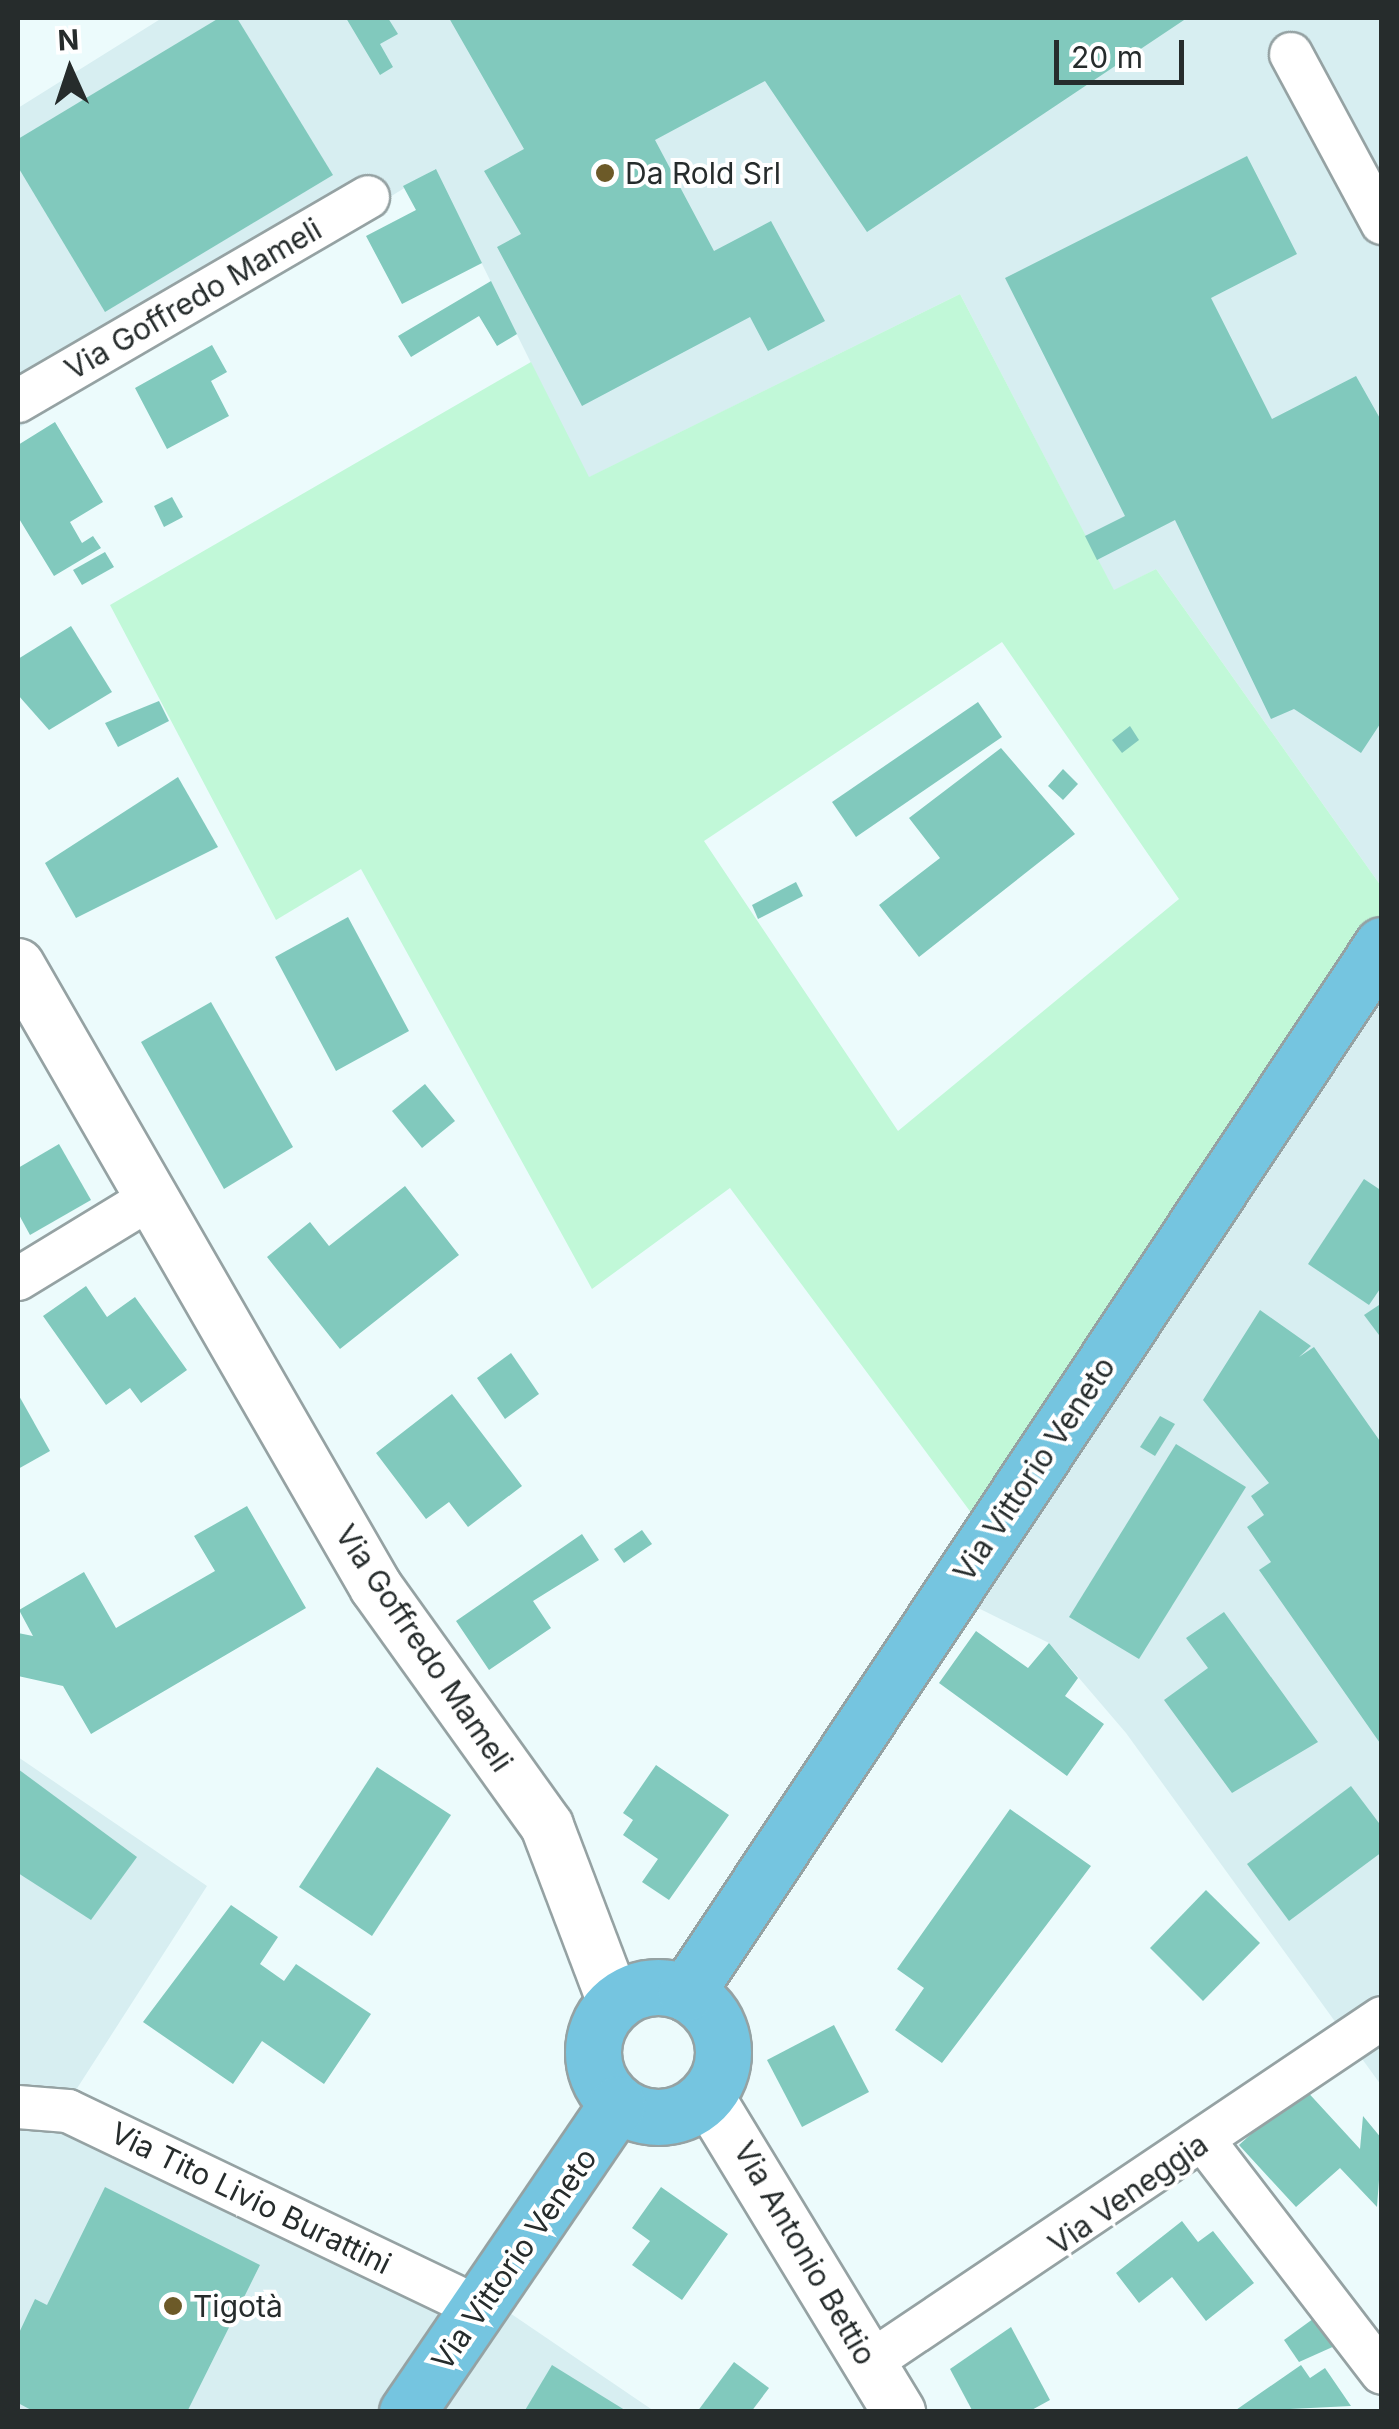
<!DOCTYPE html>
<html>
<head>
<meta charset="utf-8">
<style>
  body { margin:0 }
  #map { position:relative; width:1399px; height:2429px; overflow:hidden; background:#ecfbfc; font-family:Inter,sans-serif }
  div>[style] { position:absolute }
  .built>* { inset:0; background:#d7eef1 }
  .green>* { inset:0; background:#c1f8d8 }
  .building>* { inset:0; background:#81c9bd }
  .roads { filter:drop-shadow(2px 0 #95a2a3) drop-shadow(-2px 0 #95a2a3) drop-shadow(0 2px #95a2a3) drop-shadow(0 -2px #95a2a3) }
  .minor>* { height:42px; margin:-21px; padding:0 21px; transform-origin:21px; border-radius:21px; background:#fff }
  .tertiary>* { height:52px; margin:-26px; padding:0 26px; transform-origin:26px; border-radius:26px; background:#fff }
  .primary>* { height:55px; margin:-27.5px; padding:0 27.5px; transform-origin:27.5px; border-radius:27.5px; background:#75c5e0 }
  .primary>.ring { margin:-27.5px; padding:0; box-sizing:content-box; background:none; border:55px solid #75c5e0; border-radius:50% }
  .dots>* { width:28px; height:28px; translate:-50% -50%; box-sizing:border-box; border:5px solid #fff; border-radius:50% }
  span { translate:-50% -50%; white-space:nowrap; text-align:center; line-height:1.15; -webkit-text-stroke:8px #fff; paint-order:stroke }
  .poi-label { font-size:30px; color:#262c2c }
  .left { translate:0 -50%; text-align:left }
  .street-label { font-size:30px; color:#262c2c }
  .frame { position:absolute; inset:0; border:20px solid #262c2c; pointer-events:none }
  .north { position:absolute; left:20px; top:20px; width:100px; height:100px; -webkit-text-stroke:8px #fff; paint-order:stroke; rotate:357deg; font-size:28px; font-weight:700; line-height:40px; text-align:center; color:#262c2c }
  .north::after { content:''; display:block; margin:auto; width:35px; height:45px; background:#262c2c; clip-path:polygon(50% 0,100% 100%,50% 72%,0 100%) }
  .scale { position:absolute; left:1054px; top:40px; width:130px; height:45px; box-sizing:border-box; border:5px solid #262c2c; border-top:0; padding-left:12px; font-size:30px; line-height:35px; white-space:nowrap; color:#262c2c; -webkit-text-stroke:8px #fff; paint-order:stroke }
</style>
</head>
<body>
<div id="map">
  <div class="built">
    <div style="clip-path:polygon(162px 18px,1381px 18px,1381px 886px,1156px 569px,1114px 591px,960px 294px,588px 478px,435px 169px,18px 428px,18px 108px)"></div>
    <div style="clip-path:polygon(1381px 985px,1381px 2085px,1126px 1733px,1049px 1643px,968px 1603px)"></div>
    <div style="clip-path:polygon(18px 1757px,207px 1886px,58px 2118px,501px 2307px,654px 2411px,18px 2411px)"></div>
  </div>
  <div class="green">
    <div style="clip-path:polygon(evenodd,960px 294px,1114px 590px,1156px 569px,1381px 886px,1381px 985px,1001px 1553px,730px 1188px,592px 1289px,361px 869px,276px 920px,110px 605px,531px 362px,589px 477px,960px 294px,1002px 642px,1179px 899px,898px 1131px,704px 841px,1002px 642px)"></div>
  </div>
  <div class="building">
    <div style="clip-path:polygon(219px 18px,237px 18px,333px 175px,105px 312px,18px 167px,18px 139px)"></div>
    <div style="clip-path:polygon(346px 18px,388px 18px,398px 34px,380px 44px,393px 67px,380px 75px)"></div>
    <div style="clip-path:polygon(449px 18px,1187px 18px,867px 232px,765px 81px,655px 140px,714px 251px,771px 221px,825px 321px,768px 351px,750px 317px,582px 406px,497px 247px,521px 234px,484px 171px,524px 149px)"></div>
    <div style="clip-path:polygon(1247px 156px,1297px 254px,1211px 298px,1272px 419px,1356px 376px,1382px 422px,1382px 721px,1361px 753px,1294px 709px,1271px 719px,1175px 520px,1097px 560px,1085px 536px,1125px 516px,1005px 278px)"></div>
    <div style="clip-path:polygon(436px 169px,482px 263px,402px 304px,366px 236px,416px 210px,403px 186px)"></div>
    <div style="clip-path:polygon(491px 281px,517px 334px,497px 346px,479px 316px,411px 357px,398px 336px)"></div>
    <div style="clip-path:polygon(212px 345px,227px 372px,211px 381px,229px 416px,167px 449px,135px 388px)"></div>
    <div style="clip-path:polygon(55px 422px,103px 502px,70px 522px,82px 543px,93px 536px,101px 548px,54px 576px,18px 517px,18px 445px)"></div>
    <div style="clip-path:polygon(172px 497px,183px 517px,164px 527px,154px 506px)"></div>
    <div style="clip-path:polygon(105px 552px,114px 567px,82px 585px,73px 570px)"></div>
    <div style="clip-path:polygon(71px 626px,112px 692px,49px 730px,18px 695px,18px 659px)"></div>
    <div style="clip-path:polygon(159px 701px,169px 721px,118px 747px,105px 723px)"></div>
    <div style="clip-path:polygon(978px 702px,1002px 737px,856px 837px,832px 802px)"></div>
    <div style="clip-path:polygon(1130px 726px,1139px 740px,1122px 753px,1112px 740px)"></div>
    <div style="clip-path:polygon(1001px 748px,1075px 834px,919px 957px,879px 905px,940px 858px,909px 818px)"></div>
    <div style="clip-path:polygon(1063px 769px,1078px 784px,1063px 800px,1048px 786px)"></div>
    <div style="clip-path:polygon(178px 777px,218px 847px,76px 918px,45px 863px)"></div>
    <div style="clip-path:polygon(796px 882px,803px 896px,758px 919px,752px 905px)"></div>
    <div style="clip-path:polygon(348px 917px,409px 1031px,336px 1071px,275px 957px)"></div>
    <div style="clip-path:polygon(211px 1002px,293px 1147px,224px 1189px,141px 1042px)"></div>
    <div style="clip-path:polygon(425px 1084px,455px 1121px,422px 1148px,392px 1111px)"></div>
    <div style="clip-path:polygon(59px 1144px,91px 1200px,30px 1235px,18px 1213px,18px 1168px)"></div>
    <div style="clip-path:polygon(1364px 1179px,1382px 1191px,1382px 1286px,1369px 1305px,1308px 1264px)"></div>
    <div style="clip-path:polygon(405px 1186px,459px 1255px,340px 1349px,267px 1257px,310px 1222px,329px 1246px)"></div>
    <div style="clip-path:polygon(86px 1286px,107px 1317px,135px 1297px,187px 1370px,141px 1403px,130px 1388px,106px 1405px,43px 1316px)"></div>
    <div style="clip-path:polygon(1382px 1303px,1382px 1339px,1364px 1315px)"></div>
    <div style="clip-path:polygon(1260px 1310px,1311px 1346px,1299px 1357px,1314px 1347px,1382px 1444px,1382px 1746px,1259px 1570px,1271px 1562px,1247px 1527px,1264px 1515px,1251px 1496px,1269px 1483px,1203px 1400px)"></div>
    <div style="clip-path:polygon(511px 1353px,539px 1394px,505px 1419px,477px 1378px)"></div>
    <div style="clip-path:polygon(18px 1394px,50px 1451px,18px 1469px)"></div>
    <div style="clip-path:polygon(452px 1394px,522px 1486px,468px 1527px,449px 1502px,426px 1519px,376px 1453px)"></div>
    <div style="clip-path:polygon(1160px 1416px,1175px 1424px,1155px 1456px,1140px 1447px)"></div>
    <div style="clip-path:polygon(1176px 1444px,1246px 1487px,1139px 1659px,1069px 1617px)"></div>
    <div style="clip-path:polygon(247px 1506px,306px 1608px,91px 1734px,63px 1686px,18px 1676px,18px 1633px,33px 1636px,19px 1610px,84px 1572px,116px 1628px,215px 1571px,194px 1536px)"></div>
    <div style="clip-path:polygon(642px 1530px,652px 1544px,624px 1563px,614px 1549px)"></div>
    <div style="clip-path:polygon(582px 1534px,599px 1560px,533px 1601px,551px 1628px,489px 1670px,456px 1621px)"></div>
    <div style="clip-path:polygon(1224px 1612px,1318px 1742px,1232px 1793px,1164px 1700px,1208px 1668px,1186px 1638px)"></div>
    <div style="clip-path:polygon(976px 1631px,1028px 1668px,1049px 1643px,1078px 1678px,1065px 1696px,1104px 1724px,1067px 1776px,939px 1683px)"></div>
    <div style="clip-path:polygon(656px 1765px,729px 1815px,669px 1900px,642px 1882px,658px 1859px,623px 1835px,633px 1820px,623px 1813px)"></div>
    <div style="clip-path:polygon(377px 1767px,451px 1815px,372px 1936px,299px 1887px)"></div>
    <div style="clip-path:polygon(18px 1769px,137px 1857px,91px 1920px,18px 1873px)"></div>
    <div style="clip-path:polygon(1351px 1786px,1382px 1827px,1382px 1852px,1289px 1921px,1247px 1864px)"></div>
    <div style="clip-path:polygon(1010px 1809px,1091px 1866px,942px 2063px,895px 2030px,924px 1988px,897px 1969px)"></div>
    <div style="clip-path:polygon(1206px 1890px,1260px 1943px,1203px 2001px,1150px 1948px)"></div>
    <div style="clip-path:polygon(231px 1905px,278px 1937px,260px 1964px,284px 1981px,296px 1964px,371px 2014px,324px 2084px,262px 2041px,233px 2084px,143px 2022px)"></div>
    <div style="clip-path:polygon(834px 2025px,869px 2092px,802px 2127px,767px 2060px)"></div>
    <div style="clip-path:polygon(1303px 2087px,1360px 2149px,1363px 2116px,1382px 2139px,1377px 2207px,1340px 2168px,1296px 2207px,1239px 2145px)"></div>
    <div style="clip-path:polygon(105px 2187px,260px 2265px,187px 2412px,35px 2412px,18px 2403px,18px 2335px,35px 2299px,47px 2305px)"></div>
    <div style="clip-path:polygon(661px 2187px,728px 2234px,682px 2300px,632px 2265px,650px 2241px,632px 2228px)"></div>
    <div style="clip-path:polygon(1182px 2221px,1198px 2242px,1213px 2231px,1254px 2283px,1206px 2321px,1172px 2277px,1139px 2303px,1116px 2273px)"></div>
    <div style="clip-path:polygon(1317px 2316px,1337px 2345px,1299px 2362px,1284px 2340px)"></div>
    <div style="clip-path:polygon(1011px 2327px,1050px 2400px,1028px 2412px,973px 2412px,950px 2369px)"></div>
    <div style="clip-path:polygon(734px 2362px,769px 2388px,751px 2412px,697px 2412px)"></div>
    <div style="clip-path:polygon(552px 2365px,628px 2412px,524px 2412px)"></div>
    <div style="clip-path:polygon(1301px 2365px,1310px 2378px,1325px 2368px,1351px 2406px,1233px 2412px)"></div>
  </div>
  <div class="roads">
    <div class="minor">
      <div style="left:1291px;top:54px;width:192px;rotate:61.7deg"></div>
      <div style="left:18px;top:401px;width:405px;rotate:-30.2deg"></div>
      <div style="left:18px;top:1279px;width:153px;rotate:-31.4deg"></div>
      <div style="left:18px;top:2107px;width:50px;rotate:4.6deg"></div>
      <div style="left:68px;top:2111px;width:456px;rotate:25.6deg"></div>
      <div style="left:1204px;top:2141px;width:292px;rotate:52.5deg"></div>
      <div style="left:869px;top:2363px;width:618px;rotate:-33.92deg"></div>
    </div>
    <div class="tertiary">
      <div style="left:18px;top:965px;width:718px;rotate:60.08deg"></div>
      <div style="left:376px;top:1587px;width:294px;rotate:54.4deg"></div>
      <div style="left:547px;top:1826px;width:188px;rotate:69.2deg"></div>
      <div style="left:707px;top:2096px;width:370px;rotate:58.7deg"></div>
    </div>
    <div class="primary">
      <div class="ring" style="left:593px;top:1987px;width:75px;height:75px"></div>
      <div style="left:686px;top:1993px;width:1258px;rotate:-56.41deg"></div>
      <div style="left:407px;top:2412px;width:373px;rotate:-55.7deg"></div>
    </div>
  </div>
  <div class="dots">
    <div style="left:605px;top:173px;background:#6c5a28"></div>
    <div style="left:173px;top:2306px;background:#6c5a28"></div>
  </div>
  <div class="poi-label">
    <span class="left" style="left:625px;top:173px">Da Rold Srl</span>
    <span class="left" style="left:193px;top:2306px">Tigotà</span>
  </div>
  <div class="street-label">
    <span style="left:193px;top:299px;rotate:-30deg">Via Goffredo Mameli</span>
    <span style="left:1034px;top:1469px;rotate:-56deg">Via Vittorio Veneto</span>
    <span style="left:424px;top:1648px;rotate:56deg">Via Goffredo Mameli</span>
    <span style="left:1128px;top:2194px;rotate:-35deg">Via Veneggia</span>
    <span style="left:251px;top:2198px;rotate:26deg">Via Tito Livio Burattini</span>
    <span style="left:805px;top:2253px;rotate:60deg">Via Antonio Bettio</span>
    <span style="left:514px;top:2259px;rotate:-55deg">Via Vittorio Veneto</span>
  </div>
  <div class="frame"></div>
  <div class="north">N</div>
  <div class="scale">20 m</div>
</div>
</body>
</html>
